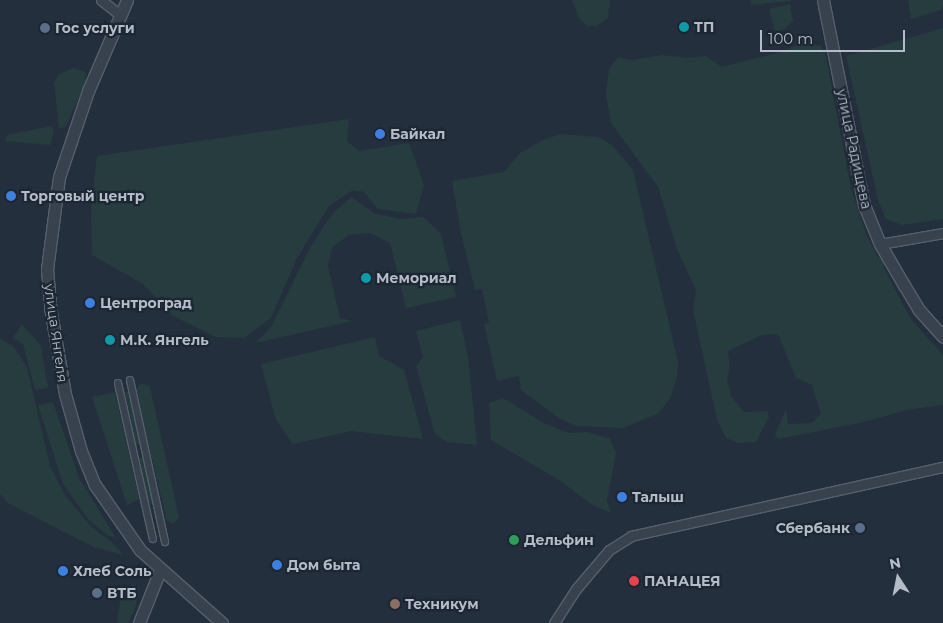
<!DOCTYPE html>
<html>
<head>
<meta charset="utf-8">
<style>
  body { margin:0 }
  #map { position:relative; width:943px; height:623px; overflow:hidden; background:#242f3e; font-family:Montserrat,sans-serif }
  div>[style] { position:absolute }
  .green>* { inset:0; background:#263c3f }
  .roads { filter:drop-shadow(1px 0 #565f6c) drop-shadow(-1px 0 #565f6c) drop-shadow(0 1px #565f6c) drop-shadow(0 -1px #565f6c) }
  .pedestrian>* { height:6px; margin:-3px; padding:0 3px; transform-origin:3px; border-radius:3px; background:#38414e }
  .minor>* { height:9px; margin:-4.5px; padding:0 4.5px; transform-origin:4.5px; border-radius:4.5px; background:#38414e }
  .tertiary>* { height:11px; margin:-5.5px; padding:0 5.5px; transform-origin:5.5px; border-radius:5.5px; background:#38414e }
  .dots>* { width:14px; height:14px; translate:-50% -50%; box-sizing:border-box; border:2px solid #1d2633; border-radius:50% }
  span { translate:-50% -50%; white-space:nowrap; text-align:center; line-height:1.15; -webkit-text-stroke:4.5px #1d2633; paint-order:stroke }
  .poi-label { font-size:14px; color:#b4bcc9; font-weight:700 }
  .left { translate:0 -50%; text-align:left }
  .right { translate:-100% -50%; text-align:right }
  .street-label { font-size:14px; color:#b4bcc9 }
  .north { position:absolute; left:873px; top:553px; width:50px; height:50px; -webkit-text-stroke:4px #1d2633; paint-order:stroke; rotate:349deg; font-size:14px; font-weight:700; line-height:20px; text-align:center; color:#b4bcc9 }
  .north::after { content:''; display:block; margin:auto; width:18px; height:22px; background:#b4bcc9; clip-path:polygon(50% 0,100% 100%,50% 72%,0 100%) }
  .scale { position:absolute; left:760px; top:30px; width:145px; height:22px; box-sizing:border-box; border:2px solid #b4bcc9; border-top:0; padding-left:6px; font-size:15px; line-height:18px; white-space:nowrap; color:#b4bcc9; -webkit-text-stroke:4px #1d2633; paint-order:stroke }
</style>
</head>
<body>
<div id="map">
  <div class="green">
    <div style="clip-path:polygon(572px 0,610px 0,608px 18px,597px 26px,588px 26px,579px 19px)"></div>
    <div style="clip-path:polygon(750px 0,790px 0,790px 1px,751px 5px)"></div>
    <div style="clip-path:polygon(908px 0,943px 0,943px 5px,941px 10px,911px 19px)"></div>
    <div style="clip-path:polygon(790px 4px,793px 21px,785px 29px,775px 31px,769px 9px)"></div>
    <div style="clip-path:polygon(943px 28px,943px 219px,902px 225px,886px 219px,878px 200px,846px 56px)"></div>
    <div style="clip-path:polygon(810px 43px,821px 46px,825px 52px,851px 189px,867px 236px,878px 258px,885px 254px,890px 262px,883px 266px,910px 318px,943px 355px,943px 405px,906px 410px,868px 421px,778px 439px,775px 434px,786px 409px,788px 424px,812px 423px,821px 414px,812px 385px,796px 378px,778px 334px,762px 335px,728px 351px,730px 369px,727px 379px,731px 396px,744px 412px,767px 411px,769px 417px,756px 442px,738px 443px,726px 438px,717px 420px,693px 310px,696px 290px,677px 249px,658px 187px,611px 123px,606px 95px,609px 69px,618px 57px,632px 60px,662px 55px,688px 58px,706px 56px,722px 67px,785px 51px,798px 44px)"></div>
    <div style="clip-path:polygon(73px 68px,86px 72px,85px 84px,66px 126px,59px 129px,54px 83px,58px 75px)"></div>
    <div style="clip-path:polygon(349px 119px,347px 141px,359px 151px,409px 143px,424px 185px,416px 214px,378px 209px,364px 192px,353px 190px,329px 206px,297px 258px,271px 318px,244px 338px,216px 337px,173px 316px,143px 284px,92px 255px,91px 208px,97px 156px)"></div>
    <div style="clip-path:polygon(52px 126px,54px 131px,50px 145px,5px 141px,7px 135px)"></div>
    <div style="clip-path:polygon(561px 134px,598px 137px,612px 145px,633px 170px,678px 362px,677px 378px,670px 398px,659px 413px,623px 428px,577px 426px,560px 419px,521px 390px,519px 376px,497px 381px,484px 324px,489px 323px,482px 289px,475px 290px,461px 233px,452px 181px,504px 172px,520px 153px,543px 140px)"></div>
    <div style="clip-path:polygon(351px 197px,374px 213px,399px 219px,423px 217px,441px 234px,456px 297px,406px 308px,390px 243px,370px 233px,349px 235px,332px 247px,328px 266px,340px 318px,352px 321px,256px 343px,271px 327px,310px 248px,332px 214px)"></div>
    <div style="clip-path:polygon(460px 320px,468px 357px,477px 445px,447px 442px,435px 434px,416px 366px,423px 357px,416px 331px)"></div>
    <div style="clip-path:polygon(22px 324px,41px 346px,48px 388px,35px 390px,23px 344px,13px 338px)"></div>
    <div style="clip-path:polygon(375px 337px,379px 356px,404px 370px,423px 439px,351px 431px,293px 444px,276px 420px,261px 364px)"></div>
    <div style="clip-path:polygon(0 339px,13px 346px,27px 367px,50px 466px,65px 495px,90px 526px,113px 543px,123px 555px,94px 547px,58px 529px,8px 503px,0 494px)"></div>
    <div style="clip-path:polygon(141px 383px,150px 387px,179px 517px,174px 524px,167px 521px,135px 390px)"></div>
    <div style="clip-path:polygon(130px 391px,142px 443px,136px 445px,125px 392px)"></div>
    <div style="clip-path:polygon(115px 392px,139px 499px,127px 505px,92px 397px)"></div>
    <div style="clip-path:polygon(503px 398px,542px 422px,568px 433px,587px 432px,610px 439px,616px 453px,607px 501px,611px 513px,592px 505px,561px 481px,491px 440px,489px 403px)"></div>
    <div style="clip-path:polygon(53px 402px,79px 478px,116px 538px,107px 535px,88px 519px,63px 484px,38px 405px)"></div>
    <div style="clip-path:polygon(144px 457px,154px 503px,149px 504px,139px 458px)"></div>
    <div style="clip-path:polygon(133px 584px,139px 587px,135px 609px,128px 623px,117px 623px,120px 602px,126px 590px)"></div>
  </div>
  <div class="roads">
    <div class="pedestrian">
      <div style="left:130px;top:380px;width:166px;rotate:77.8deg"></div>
      <div style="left:118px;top:383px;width:160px;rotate:77.4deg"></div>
    </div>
    <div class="minor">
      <div style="left:101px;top:0;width:23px;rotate:38deg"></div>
      <div style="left:880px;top:244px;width:64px;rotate:-9.9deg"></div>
      <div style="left:554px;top:623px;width:40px;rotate:-57.1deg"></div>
      <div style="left:576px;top:589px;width:51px;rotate:-49.8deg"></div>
      <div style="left:609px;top:550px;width:26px;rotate:-32deg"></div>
      <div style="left:631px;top:536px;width:320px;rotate:-12.5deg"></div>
    </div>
    <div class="tertiary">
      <div style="left:127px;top:0;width:99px;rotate:113.2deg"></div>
      <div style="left:88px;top:91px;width:91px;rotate:108.6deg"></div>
      <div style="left:59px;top:177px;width:93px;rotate:97.4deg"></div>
      <div style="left:47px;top:269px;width:38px;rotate:85deg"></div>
      <div style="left:50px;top:307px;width:88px;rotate:80.2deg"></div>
      <div style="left:65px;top:394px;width:59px;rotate:74.3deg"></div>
      <div style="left:81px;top:451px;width:37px;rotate:68deg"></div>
      <div style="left:95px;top:485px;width:79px;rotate:55.3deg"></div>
      <div style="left:140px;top:550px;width:110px;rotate:41.7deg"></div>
      <div style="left:823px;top:0;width:209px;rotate:78.7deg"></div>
      <div style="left:864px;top:205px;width:42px;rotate:67.7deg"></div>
      <div style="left:880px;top:244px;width:48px;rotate:59.7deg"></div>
      <div style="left:904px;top:285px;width:29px;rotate:59deg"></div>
      <div style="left:919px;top:310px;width:36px;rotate:48deg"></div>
      <div style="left:139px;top:623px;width:57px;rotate:-68.4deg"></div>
    </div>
  </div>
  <div class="dots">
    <div style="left:684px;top:27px;background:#0f9aa8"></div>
    <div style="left:45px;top:28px;background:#5c6f8a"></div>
    <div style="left:380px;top:134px;background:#3f7fe0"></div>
    <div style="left:11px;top:196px;background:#3f7fe0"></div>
    <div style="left:366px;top:278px;background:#0f9aa8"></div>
    <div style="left:90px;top:303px;background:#3f7fe0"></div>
    <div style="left:110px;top:340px;background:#0f9aa8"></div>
    <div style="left:622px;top:497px;background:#3f7fe0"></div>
    <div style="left:860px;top:528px;background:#5c6f8a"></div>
    <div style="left:514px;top:540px;background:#2e9e5b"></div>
    <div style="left:277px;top:565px;background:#3f7fe0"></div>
    <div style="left:63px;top:571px;background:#3f7fe0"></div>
    <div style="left:634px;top:581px;background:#e0444e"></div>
    <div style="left:97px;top:593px;background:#5c6f8a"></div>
    <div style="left:395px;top:604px;background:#8d6e63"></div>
  </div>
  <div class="poi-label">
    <span class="left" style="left:694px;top:27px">ТП</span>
    <span class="left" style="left:55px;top:28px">Гос услуги</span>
    <span class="left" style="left:390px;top:134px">Байкал</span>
    <span class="left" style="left:21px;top:196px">Торговый центр</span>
    <span class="left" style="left:376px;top:278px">Мемориал</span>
    <span class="left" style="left:100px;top:303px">Центроград</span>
    <span class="left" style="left:120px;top:340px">М.К. Янгель</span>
    <span class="left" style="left:632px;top:497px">Талыш</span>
    <span class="right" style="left:850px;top:528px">Сбербанк</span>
    <span class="left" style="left:524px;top:540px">Дельфин</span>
    <span class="left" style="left:287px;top:565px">Дом быта</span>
    <span class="left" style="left:73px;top:571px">Хлеб Соль</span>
    <span class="left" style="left:644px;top:581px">ПАНАЦЕЯ</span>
    <span class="left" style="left:107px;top:593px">ВТБ</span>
    <span class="left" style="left:405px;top:604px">Техникум</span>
  </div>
  <div class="street-label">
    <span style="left:854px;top:149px;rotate:78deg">улица Радищева</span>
    <span style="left:56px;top:333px;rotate:82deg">улица Янгеля</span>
  </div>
  <div class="north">N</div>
  <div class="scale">100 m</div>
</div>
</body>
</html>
